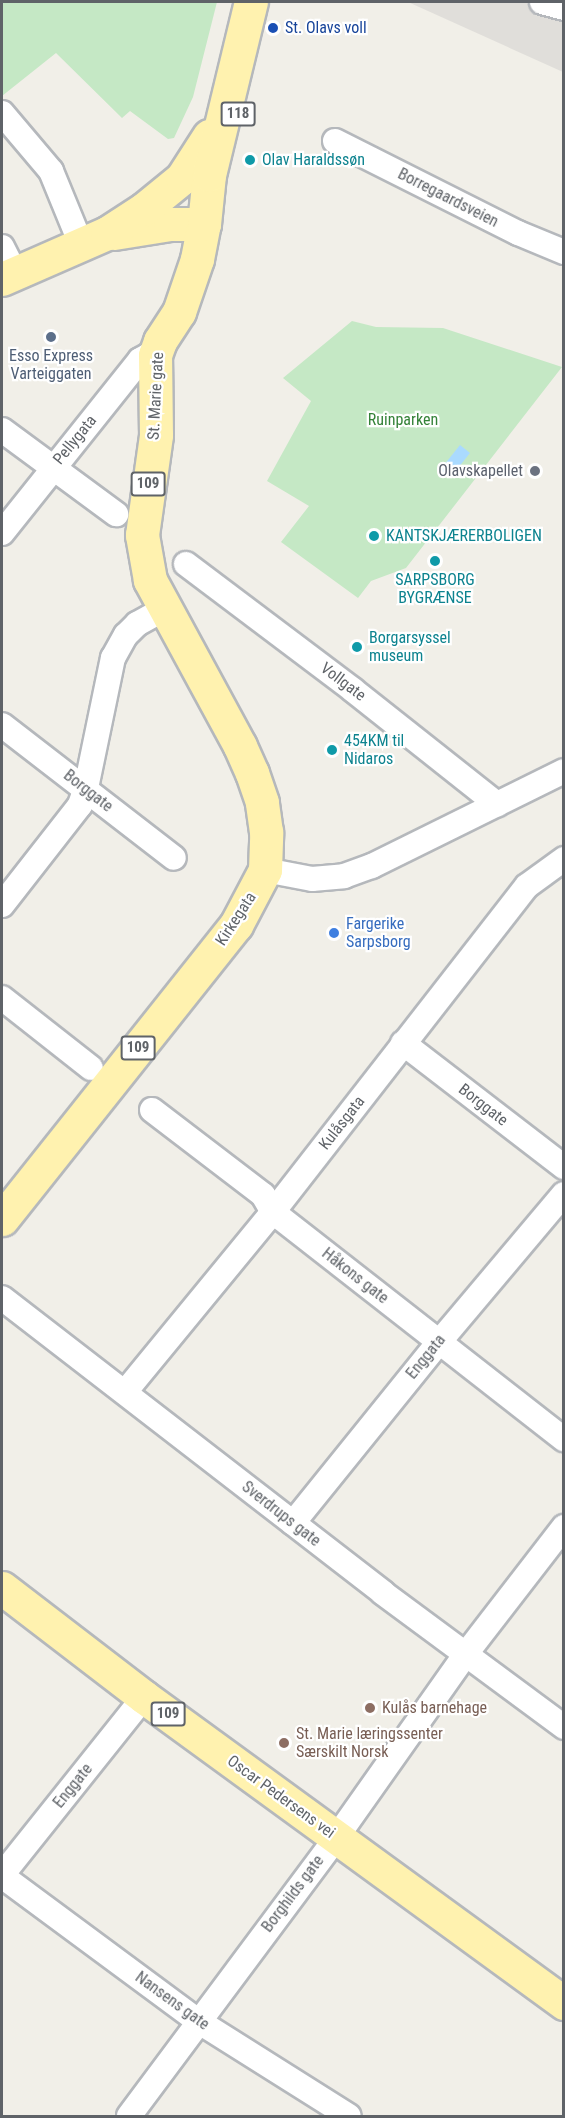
<!DOCTYPE html>
<html>
<head>
<meta charset="utf-8">
<style>
  body { margin:0 }
  #map { position:relative; width:565px; height:2118px; overflow:hidden; background:#f1efe8; font-family:"Roboto Condensed",sans-serif }
  div>[style] { position:absolute }
  .industrial>* { inset:0; background:#e0deda }
  .green>* { inset:0; background:#c5e8c5 }
  .water>* { inset:0; background:#aadaff }
  .roads { filter:drop-shadow(2px 0 #b5b8bc) drop-shadow(-2px 0 #b5b8bc) drop-shadow(0 2px #b5b8bc) drop-shadow(0 -2px #b5b8bc) }
  .street>* { height:24px; margin:-12px; padding:0 12px; transform-origin:12px; border-radius:12px; background:#fff }
  .primary>* { height:33px; margin:-16.5px; padding:0 16.5px; transform-origin:16.5px; border-radius:16.5px; background:#fff2af }
  .dots>* { width:16px; height:16px; translate:-50% -50%; box-sizing:border-box; border:3px solid #fff; border-radius:50% }
  span { translate:-50% -50%; white-space:nowrap; text-align:center; line-height:1.15; -webkit-text-stroke:4.5px #fff; paint-order:stroke }
  .shield-label span { padding:2px 4px; background:#fff; border:2px solid; border-radius:4px; -webkit-text-stroke-width:0 }
  .shield-label { font-size:15px; color:#5f6368; font-weight:700 }
  .transit-label { font-size:16px; color:#164399 }
  .left { translate:0 -50%; text-align:left }
  .culture-label { font-size:16px; color:#0d838f }
  .street-label { font-size:16px; color:#5f6368 }
  .service-label { font-size:16px; color:#4e5e75 }
  .park-label { font-size:16px; color:#348238 }
  .worship-label { font-size:16px; color:#5b616d }
  .right { translate:-100% -50%; text-align:right }
  .shop-label { font-size:16px; color:#366cbe }
  .education-label { font-size:16px; color:#785e54 }
  .frame { position:absolute; inset:0; border:3px solid #5f6368; pointer-events:none }
</style>
</head>
<body>
<div id="map">
  <div class="industrial">
    <div style="clip-path:polygon(408px 2px,563px 2px,563px 72px)"></div>
  </div>
  <div class="green">
    <div style="clip-path:polygon(2px 2px,217px 2px,193px 97px,174px 138px,168px 139px,130px 111px,122px 118px,56px 53px,2px 96px)"></div>
    <div style="clip-path:polygon(352px 321px,376px 327px,443px 328px,562px 367px,406px 568px,371px 581px,358px 598px,281px 542px,309px 506px,267px 481px,311px 401px,283px 378px)"></div>
  </div>
  <div class="water">
    <div style="clip-path:polygon(460px 445px,470px 453px,450px 478px,440px 470px)"></div>
  </div>
  <div class="roads">
    <div class="street">
      <div style="left:542px;top:2px;width:23px;rotate:15deg"></div>
      <div style="left:2px;top:113px;width:76px;rotate:49.8deg"></div>
      <div style="left:51px;top:171px;width:79px;rotate:67.7deg"></div>
      <div style="left:335px;top:141px;width:205px;rotate:26.7deg"></div>
      <div style="left:518px;top:233px;width:50px;rotate:22.4deg"></div>
      <div style="left:2px;top:247px;width:29px;rotate:63deg"></div>
      <div style="left:2px;top:430px;width:142px;rotate:36.4deg"></div>
      <div style="left:2px;top:533px;width:221px;rotate:-51.4deg"></div>
      <div style="left:140px;top:360px;width:10px;rotate:-29deg"></div>
      <div style="left:149px;top:355px;width:6px"></div>
      <div style="left:186px;top:564px;width:209px;rotate:37deg"></div>
      <div style="left:353px;top:690px;width:184px;rotate:38.4deg"></div>
      <div style="left:2px;top:725px;width:217px;rotate:37.7deg"></div>
      <div style="left:265px;top:870px;width:48px;rotate:10.8deg"></div>
      <div style="left:312px;top:879px;width:32px;rotate:-5deg"></div>
      <div style="left:344px;top:876px;width:30px;rotate:-20deg"></div>
      <div style="left:372px;top:866px;width:214px;rotate:-26.3deg"></div>
      <div style="left:2px;top:905px;width:127px;rotate:-52deg"></div>
      <div style="left:80px;top:805px;width:18px;rotate:-71deg"></div>
      <div style="left:86px;top:788px;width:133px;rotate:-78.3deg"></div>
      <div style="left:113px;top:658px;width:26px;rotate:-61deg"></div>
      <div style="left:126px;top:635px;width:16px;rotate:-45deg"></div>
      <div style="left:137px;top:624px;width:31px;rotate:-29deg"></div>
      <div style="left:2px;top:998px;width:113px;rotate:38.2deg"></div>
      <div style="left:403px;top:1043px;width:203px;rotate:37.6deg"></div>
      <div style="left:152px;top:1110px;width:140px;rotate:37.4deg"></div>
      <div style="left:263px;top:1195px;width:20px;rotate:60deg"></div>
      <div style="left:273px;top:1212px;width:369px;rotate:38deg"></div>
      <div style="left:2px;top:1298px;width:482px;rotate:37.7deg"></div>
      <div style="left:383px;top:1593px;width:225px;rotate:36.5deg"></div>
      <div style="left:125px;top:1392px;width:233px;rotate:-50.6deg"></div>
      <div style="left:273px;top:1212px;width:413px;rotate:-52.1deg"></div>
      <div style="left:527px;top:886px;width:46px;rotate:-36.1deg"></div>
      <div style="left:293px;top:1523px;width:234px;rotate:-51.1deg"></div>
      <div style="left:440px;top:1341px;width:192px;rotate:-49.9deg"></div>
      <div style="left:2px;top:1875px;width:228px;rotate:-51.4deg"></div>
      <div style="left:2px;top:1876px;width:244px;rotate:36.5deg"></div>
      <div style="left:198px;top:2021px;width:178px;rotate:32.2deg"></div>
      <div style="left:129px;top:2116px;width:347px;rotate:-53.3deg"></div>
      <div style="left:336px;top:1838px;width:224px;rotate:-54.8deg"></div>
      <div style="left:465px;top:1655px;width:162px;rotate:-52.3deg"></div>
    </div>
    <div class="primary">
      <div style="left:114px;top:233px;width:57px;rotate:-9.1deg"></div>
      <div style="left:170px;top:224px;width:34px"></div>
      <div style="left:2px;top:279px;width:115px;rotate:-23.7deg"></div>
      <div style="left:107px;top:233px;width:44px;rotate:-33deg"></div>
      <div style="left:144px;top:209px;width:49px;rotate:-39.2deg"></div>
      <div style="left:182px;top:178px;width:50px;rotate:-57.3deg"></div>
      <div style="left:2px;top:1219px;width:376px;rotate:-51.5deg"></div>
      <div style="left:236px;top:925px;width:62px;rotate:-62.2deg"></div>
      <div style="left:265px;top:870px;width:38px;rotate:-88deg"></div>
      <div style="left:266px;top:832px;width:30px;rotate:-98deg"></div>
      <div style="left:262px;top:802px;width:31px;rotate:-109deg"></div>
      <div style="left:252px;top:773px;width:30px;rotate:-114deg"></div>
      <div style="left:240px;top:746px;width:189px;rotate:-118.5deg"></div>
      <div style="left:150px;top:580px;width:46px;rotate:-100.1deg"></div>
      <div style="left:142px;top:535px;width:101px;rotate:-82deg"></div>
      <div style="left:156px;top:435px;width:80px;rotate:-90.7deg"></div>
      <div style="left:155px;top:355px;width:15px;rotate:-70deg"></div>
      <div style="left:160px;top:341px;width:35px;rotate:-57deg"></div>
      <div style="left:179px;top:312px;width:56px;rotate:-71.2deg"></div>
      <div style="left:197px;top:259px;width:36px;rotate:-79deg"></div>
      <div style="left:204px;top:224px;width:49px;rotate:-84.2deg"></div>
      <div style="left:209px;top:175px;width:178px;rotate:-76.4deg"></div>
      <div style="left:2px;top:1588px;width:179px;rotate:37.5deg"></div>
      <div style="left:144px;top:1697px;width:520px;rotate:36.08deg"></div>
    </div>
  </div>
  <div class="dots">
    <div style="left:273px;top:28px;background:#1a4fb4"></div>
    <div style="left:250px;top:160px;background:#0f9aa8"></div>
    <div style="left:51px;top:337px;background:#5c6f8a"></div>
    <div style="left:535px;top:471px;background:#6b7280"></div>
    <div style="left:374px;top:536px;background:#0f9aa8"></div>
    <div style="left:435px;top:561px;background:#0f9aa8"></div>
    <div style="left:357px;top:647px;background:#0f9aa8"></div>
    <div style="left:332px;top:750px;background:#0f9aa8"></div>
    <div style="left:334px;top:933px;background:#3f7fe0"></div>
    <div style="left:370px;top:1708px;background:#8d6e63"></div>
    <div style="left:284px;top:1743px;background:#8d6e63"></div>
  </div>
  <div class="shield-label">
    <span style="left:238px;top:114px">118</span>
    <span style="left:148px;top:484px">109</span>
    <span style="left:138px;top:1048px">109</span>
    <span style="left:168px;top:1714px">109</span>
  </div>
  <div class="transit-label">
    <span class="left" style="left:285px;top:28px">St. Olavs voll</span>
  </div>
  <div class="culture-label">
    <span class="left" style="left:262px;top:160px">Olav Haraldssøn</span>
    <span class="left" style="left:386px;top:536px">KANTSKJÆRERBOLIGEN</span>
    <span style="left:435px;top:589px">SARPSBORG<br>BYGRÆNSE</span>
    <span class="left" style="left:369px;top:647px">Borgarsyssel<br>museum</span>
    <span class="left" style="left:344px;top:750px">454KM til<br>Nidaros</span>
  </div>
  <div class="street-label">
    <span style="left:448px;top:198px;rotate:27deg">Borregaardsveien</span>
    <span style="left:156px;top:396px;rotate:-87deg">St. Marie gate</span>
    <span style="left:75px;top:440px;rotate:-51deg">Pellygata</span>
    <span style="left:343px;top:682px;rotate:37deg">Vollgate</span>
    <span style="left:88px;top:791px;rotate:38deg">Borggate</span>
    <span style="left:236px;top:919px;rotate:-57deg">Kirkegata</span>
    <span style="left:483px;top:1105px;rotate:38deg">Borggate</span>
    <span style="left:342px;top:1123px;rotate:-52deg">Kulåsgata</span>
    <span style="left:355px;top:1276px;rotate:38deg">Håkons gate</span>
    <span style="left:426px;top:1357px;rotate:-51deg">Enggata</span>
    <span style="left:281px;top:1514px;rotate:38deg">Sverdrups gate</span>
    <span style="left:73px;top:1786px;rotate:-51deg">Enggate</span>
    <span style="left:281px;top:1797px;rotate:36deg">Oscar Pedersens vei</span>
    <span style="left:293px;top:1894px;rotate:-53deg">Borghilds gate</span>
    <span style="left:172px;top:2001px;rotate:36deg">Nansens gate</span>
  </div>
  <div class="service-label">
    <span style="left:51px;top:365px">Esso Express<br>Varteiggaten</span>
  </div>
  <div class="park-label">
    <span style="left:403px;top:420px">Ruinparken</span>
  </div>
  <div class="worship-label">
    <span class="right" style="left:523px;top:471px">Olavskapellet</span>
  </div>
  <div class="shop-label">
    <span class="left" style="left:346px;top:933px">Fargerike<br>Sarpsborg</span>
  </div>
  <div class="education-label">
    <span class="left" style="left:382px;top:1708px">Kulås barnehage</span>
    <span class="left" style="left:296px;top:1743px">St. Marie læringssenter<br>Særskilt Norsk</span>
  </div>
  <div class="frame"></div>
</div>
</body>
</html>
